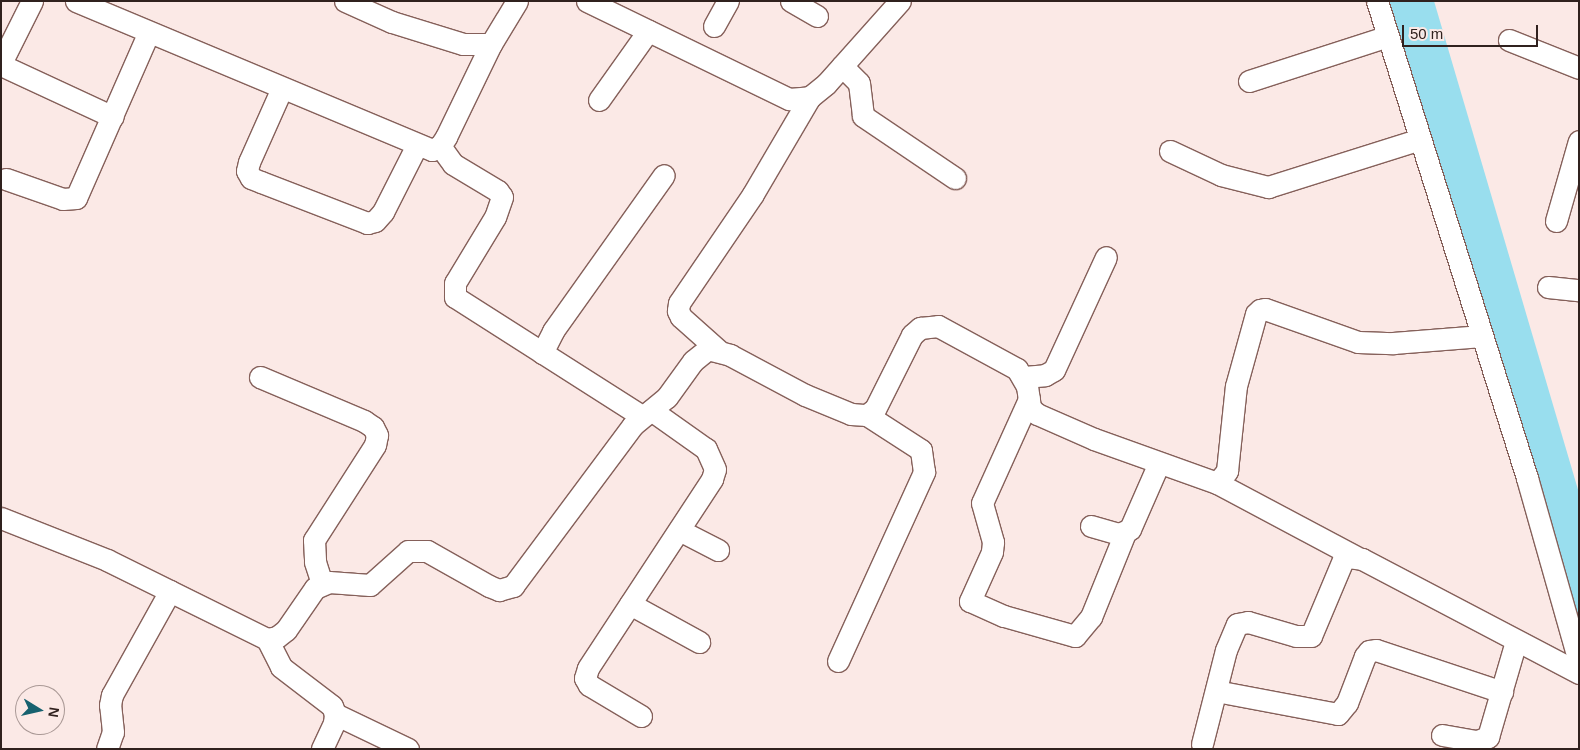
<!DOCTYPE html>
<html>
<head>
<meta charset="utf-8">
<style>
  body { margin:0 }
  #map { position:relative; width:1580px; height:750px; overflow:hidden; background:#fbe9e6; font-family:Helvetica,sans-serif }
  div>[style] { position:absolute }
  .water>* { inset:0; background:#99deee }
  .roads { filter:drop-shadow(1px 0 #85605a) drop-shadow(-1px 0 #85605a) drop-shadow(0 1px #85605a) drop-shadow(0 -1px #85605a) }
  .street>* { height:21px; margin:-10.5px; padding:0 10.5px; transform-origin:10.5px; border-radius:10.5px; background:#fff }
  span { translate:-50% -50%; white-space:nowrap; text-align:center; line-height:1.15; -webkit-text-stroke:5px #fbe9e6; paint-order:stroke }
  .frame { position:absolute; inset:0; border:2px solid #30211e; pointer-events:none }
  .north { position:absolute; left:15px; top:685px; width:50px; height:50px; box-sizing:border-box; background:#fbe9e6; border:1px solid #aa9996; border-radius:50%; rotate:99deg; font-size:14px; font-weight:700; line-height:20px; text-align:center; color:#30211e }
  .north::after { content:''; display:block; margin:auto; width:18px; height:22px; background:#17616f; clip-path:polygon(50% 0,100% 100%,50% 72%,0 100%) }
  .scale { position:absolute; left:1402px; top:25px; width:136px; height:22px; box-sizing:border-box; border:2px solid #30211e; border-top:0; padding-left:6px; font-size:15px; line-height:18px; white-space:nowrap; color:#30211e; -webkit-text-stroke:4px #fbe9e6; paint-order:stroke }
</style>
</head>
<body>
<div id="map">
  <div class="water">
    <div style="clip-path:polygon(1382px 1px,1434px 1px,1579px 493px,1579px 629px)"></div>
  </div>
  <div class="roads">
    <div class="street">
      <div style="left:76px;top:1px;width:386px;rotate:22.7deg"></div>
      <div style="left:432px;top:150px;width:9px;rotate:-27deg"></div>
      <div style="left:440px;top:146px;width:11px;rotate:-56deg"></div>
      <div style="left:446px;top:137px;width:103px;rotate:-64.2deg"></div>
      <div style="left:491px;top:44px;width:50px;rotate:-58.8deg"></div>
      <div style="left:345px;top:1px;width:51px;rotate:24.1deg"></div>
      <div style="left:392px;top:22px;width:74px;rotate:17.2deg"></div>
      <div style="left:463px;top:44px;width:28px"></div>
      <div style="left:587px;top:1px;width:225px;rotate:25.9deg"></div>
      <div style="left:789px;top:99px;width:21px;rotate:-5deg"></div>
      <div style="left:810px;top:97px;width:21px;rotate:-39deg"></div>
      <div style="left:826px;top:84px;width:111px;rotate:-48.3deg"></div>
      <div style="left:791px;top:1px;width:30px;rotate:30deg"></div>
      <div style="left:1377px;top:1px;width:500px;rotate:72.54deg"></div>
      <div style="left:1527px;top:478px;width:191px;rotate:74.2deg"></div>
      <div style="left:714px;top:26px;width:29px;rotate:-61deg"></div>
      <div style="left:1509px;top:40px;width:75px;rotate:21.8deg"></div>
      <div style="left:1px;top:63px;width:69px;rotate:-63.4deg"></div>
      <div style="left:1px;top:65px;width:123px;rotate:24.9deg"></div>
      <div style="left:842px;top:66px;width:24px;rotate:45deg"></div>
      <div style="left:859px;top:83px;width:33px;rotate:83deg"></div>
      <div style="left:863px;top:116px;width:111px;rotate:34deg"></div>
      <div style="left:1249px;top:81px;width:146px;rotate:-17.9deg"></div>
      <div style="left:282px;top:88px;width:81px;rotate:114deg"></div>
      <div style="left:249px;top:162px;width:9px;rotate:103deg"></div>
      <div style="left:247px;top:171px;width:8px;rotate:60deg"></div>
      <div style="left:251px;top:178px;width:11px;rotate:22deg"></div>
      <div style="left:261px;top:182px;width:114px;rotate:21.1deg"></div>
      <div style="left:367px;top:223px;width:8px;rotate:-14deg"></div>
      <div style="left:375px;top:221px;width:12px;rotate:-48deg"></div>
      <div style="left:383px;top:212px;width:75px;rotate:-63.1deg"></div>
      <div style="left:599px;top:100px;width:85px;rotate:-54.6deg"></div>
      <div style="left:440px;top:146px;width:22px;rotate:54deg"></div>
      <div style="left:453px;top:164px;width:52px;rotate:31deg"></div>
      <div style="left:498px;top:191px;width:7px;rotate:56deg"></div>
      <div style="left:502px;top:197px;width:21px;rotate:109deg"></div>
      <div style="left:495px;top:217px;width:77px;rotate:121.2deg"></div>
      <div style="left:455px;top:283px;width:14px;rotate:90deg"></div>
      <div style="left:455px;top:297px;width:222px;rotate:32.5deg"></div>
      <div style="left:1170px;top:151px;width:56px;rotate:25.2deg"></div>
      <div style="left:1221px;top:175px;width:49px;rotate:14.3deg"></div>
      <div style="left:1268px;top:187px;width:159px;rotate:-17.5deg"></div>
      <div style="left:6px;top:179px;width:60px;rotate:19.3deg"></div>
      <div style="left:63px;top:199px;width:13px;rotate:-4deg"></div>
      <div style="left:76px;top:198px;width:181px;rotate:-66.3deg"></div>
      <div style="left:1556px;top:221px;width:83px;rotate:-74deg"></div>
      <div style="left:1548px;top:287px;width:31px;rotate:6deg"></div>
      <div style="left:718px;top:350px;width:50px;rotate:-138.3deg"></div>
      <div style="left:681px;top:317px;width:7px;rotate:-117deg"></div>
      <div style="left:678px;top:311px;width:8px;rotate:-83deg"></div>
      <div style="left:679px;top:303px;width:132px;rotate:-55.8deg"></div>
      <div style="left:753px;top:194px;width:113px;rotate:-59.6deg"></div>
      <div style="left:542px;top:353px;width:25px;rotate:-63deg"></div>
      <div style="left:553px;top:331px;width:191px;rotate:-54.6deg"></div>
      <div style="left:260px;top:377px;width:113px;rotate:22.9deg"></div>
      <div style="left:364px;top:421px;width:11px;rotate:34deg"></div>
      <div style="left:373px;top:427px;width:9px;rotate:63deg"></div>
      <div style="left:377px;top:435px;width:10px;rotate:101deg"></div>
      <div style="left:375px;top:445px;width:113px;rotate:122.7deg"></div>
      <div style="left:314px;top:540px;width:22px;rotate:87deg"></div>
      <div style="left:315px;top:562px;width:23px;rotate:72deg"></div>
      <div style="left:1024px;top:377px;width:21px;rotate:-5deg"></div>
      <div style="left:1045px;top:375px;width:10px;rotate:-29deg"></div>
      <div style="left:1054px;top:370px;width:124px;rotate:-65.3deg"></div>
      <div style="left:1029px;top:399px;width:114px;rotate:114.3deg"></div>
      <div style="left:982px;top:503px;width:41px;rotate:74.2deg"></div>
      <div style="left:993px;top:542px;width:10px;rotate:96deg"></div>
      <div style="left:992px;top:552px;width:54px;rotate:114.2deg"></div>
      <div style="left:970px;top:601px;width:37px;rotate:24deg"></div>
      <div style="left:1004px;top:616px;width:74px;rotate:15.7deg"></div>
      <div style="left:1075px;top:636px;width:25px;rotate:-50deg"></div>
      <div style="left:1091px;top:617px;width:91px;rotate:-68deg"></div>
      <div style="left:1217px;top:483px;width:157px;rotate:28deg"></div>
      <div style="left:1px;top:518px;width:114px;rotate:21.6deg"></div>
      <div style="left:107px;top:560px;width:178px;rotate:26.3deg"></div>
      <div style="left:267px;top:639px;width:10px;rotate:-11deg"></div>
      <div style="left:277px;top:637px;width:11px;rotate:-38deg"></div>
      <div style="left:286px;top:630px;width:51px;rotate:-55.4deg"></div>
      <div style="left:315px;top:588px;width:15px;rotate:-23deg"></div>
      <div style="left:329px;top:582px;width:41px;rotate:4.2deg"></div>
      <div style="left:370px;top:585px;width:51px;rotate:-41.8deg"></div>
      <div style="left:408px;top:551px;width:19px"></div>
      <div style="left:427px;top:551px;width:71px;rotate:29.4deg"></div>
      <div style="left:489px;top:586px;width:11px;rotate:22deg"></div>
      <div style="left:499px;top:590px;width:15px;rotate:-16deg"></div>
      <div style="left:513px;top:586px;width:201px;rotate:-53.3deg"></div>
      <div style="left:633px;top:425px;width:44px;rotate:-39.5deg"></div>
      <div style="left:667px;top:397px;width:44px;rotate:-54.2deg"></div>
      <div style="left:693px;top:361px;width:19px;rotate:-39deg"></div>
      <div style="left:708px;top:349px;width:23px;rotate:15deg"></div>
      <div style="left:730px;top:355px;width:85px;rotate:28.1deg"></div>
      <div style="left:805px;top:395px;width:50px;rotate:22.4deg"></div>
      <div style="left:851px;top:414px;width:16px;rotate:4deg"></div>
      <div style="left:867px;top:415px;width:10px;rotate:-37deg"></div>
      <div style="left:875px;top:409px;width:83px;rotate:-63.4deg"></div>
      <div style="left:912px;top:335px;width:11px;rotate:-41deg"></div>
      <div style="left:920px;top:328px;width:18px;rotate:-6deg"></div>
      <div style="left:938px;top:326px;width:90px;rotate:28.6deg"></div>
      <div style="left:1017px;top:369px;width:20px;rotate:60deg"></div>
      <div style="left:1027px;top:386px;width:22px;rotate:82deg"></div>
      <div style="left:1030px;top:408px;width:9px;rotate:41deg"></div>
      <div style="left:1037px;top:414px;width:62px;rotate:23.7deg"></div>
      <div style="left:1094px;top:439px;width:131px;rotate:19.7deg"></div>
      <div style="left:1217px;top:483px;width:16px;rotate:-50deg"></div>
      <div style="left:1227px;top:471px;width:85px;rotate:-84deg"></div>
      <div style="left:1236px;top:386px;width:75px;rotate:-74.5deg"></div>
      <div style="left:1256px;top:314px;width:6px;rotate:-45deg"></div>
      <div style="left:1260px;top:310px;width:5px;rotate:-11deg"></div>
      <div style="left:1265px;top:309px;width:99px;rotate:19.5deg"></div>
      <div style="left:1358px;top:342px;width:35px;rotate:2deg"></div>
      <div style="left:1393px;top:343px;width:89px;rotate:-4.5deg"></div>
      <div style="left:1091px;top:526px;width:29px;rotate:16deg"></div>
      <div style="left:1119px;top:534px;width:12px;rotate:-24deg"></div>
      <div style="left:1130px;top:529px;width:72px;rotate:-66.3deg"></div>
      <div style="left:679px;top:530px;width:44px;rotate:27.1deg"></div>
      <div style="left:630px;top:604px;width:79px;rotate:28.8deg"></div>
      <div style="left:267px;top:639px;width:31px;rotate:63deg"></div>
      <div style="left:281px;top:667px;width:64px;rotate:37.4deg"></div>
      <div style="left:332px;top:706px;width:9px;rotate:69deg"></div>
      <div style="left:335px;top:714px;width:9px;rotate:96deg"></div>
      <div style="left:334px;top:723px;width:29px;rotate:115deg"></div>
      <div style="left:838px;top:661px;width:208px;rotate:-65.5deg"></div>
      <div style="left:924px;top:472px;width:22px;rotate:-98deg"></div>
      <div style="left:921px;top:450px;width:64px;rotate:-147.1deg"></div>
      <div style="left:1216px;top:691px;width:124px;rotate:10.7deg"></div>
      <div style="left:1338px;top:714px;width:14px;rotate:-51deg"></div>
      <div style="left:1347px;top:703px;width:50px;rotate:-69deg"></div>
      <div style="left:1365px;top:656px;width:6px;rotate:-51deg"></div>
      <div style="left:1369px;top:651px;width:7px;rotate:-8deg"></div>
      <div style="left:1376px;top:650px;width:133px;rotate:18.4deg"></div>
      <div style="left:335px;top:714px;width:81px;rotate:25.6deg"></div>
      <div style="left:641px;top:716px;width:61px;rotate:-149.2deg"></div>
      <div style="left:589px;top:685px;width:8px;rotate:-120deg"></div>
      <div style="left:585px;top:678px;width:10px;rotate:-73deg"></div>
      <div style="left:588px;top:668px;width:226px;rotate:-56.7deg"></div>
      <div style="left:712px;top:479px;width:10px;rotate:-73deg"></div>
      <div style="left:715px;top:469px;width:22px;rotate:-114deg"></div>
      <div style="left:706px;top:449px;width:67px;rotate:-144.7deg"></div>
      <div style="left:1442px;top:735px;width:36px;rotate:10deg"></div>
      <div style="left:1477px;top:741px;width:12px;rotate:-20deg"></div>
      <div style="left:1488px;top:737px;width:100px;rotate:-73.7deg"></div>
      <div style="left:1202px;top:744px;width:97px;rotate:-75.7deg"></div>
      <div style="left:1226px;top:650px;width:28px;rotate:-67deg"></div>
      <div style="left:1237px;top:624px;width:11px;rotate:-10deg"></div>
      <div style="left:1248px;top:622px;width:50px;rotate:16.3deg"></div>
      <div style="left:1296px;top:636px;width:15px"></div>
      <div style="left:1311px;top:636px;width:82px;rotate:-67.2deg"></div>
      <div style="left:1343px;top:560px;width:6px;rotate:-31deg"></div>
      <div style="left:1348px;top:557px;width:14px;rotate:8deg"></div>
      <div style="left:1362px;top:559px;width:245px;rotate:27.7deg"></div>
      <div style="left:107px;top:749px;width:18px;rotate:-71deg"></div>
      <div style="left:113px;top:732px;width:27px;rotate:-96deg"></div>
      <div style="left:110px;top:705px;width:10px;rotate:-79deg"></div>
      <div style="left:112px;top:695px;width:119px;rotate:-60.9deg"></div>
    </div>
  </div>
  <div class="frame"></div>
  <div class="north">N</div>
  <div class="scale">50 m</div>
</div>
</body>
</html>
